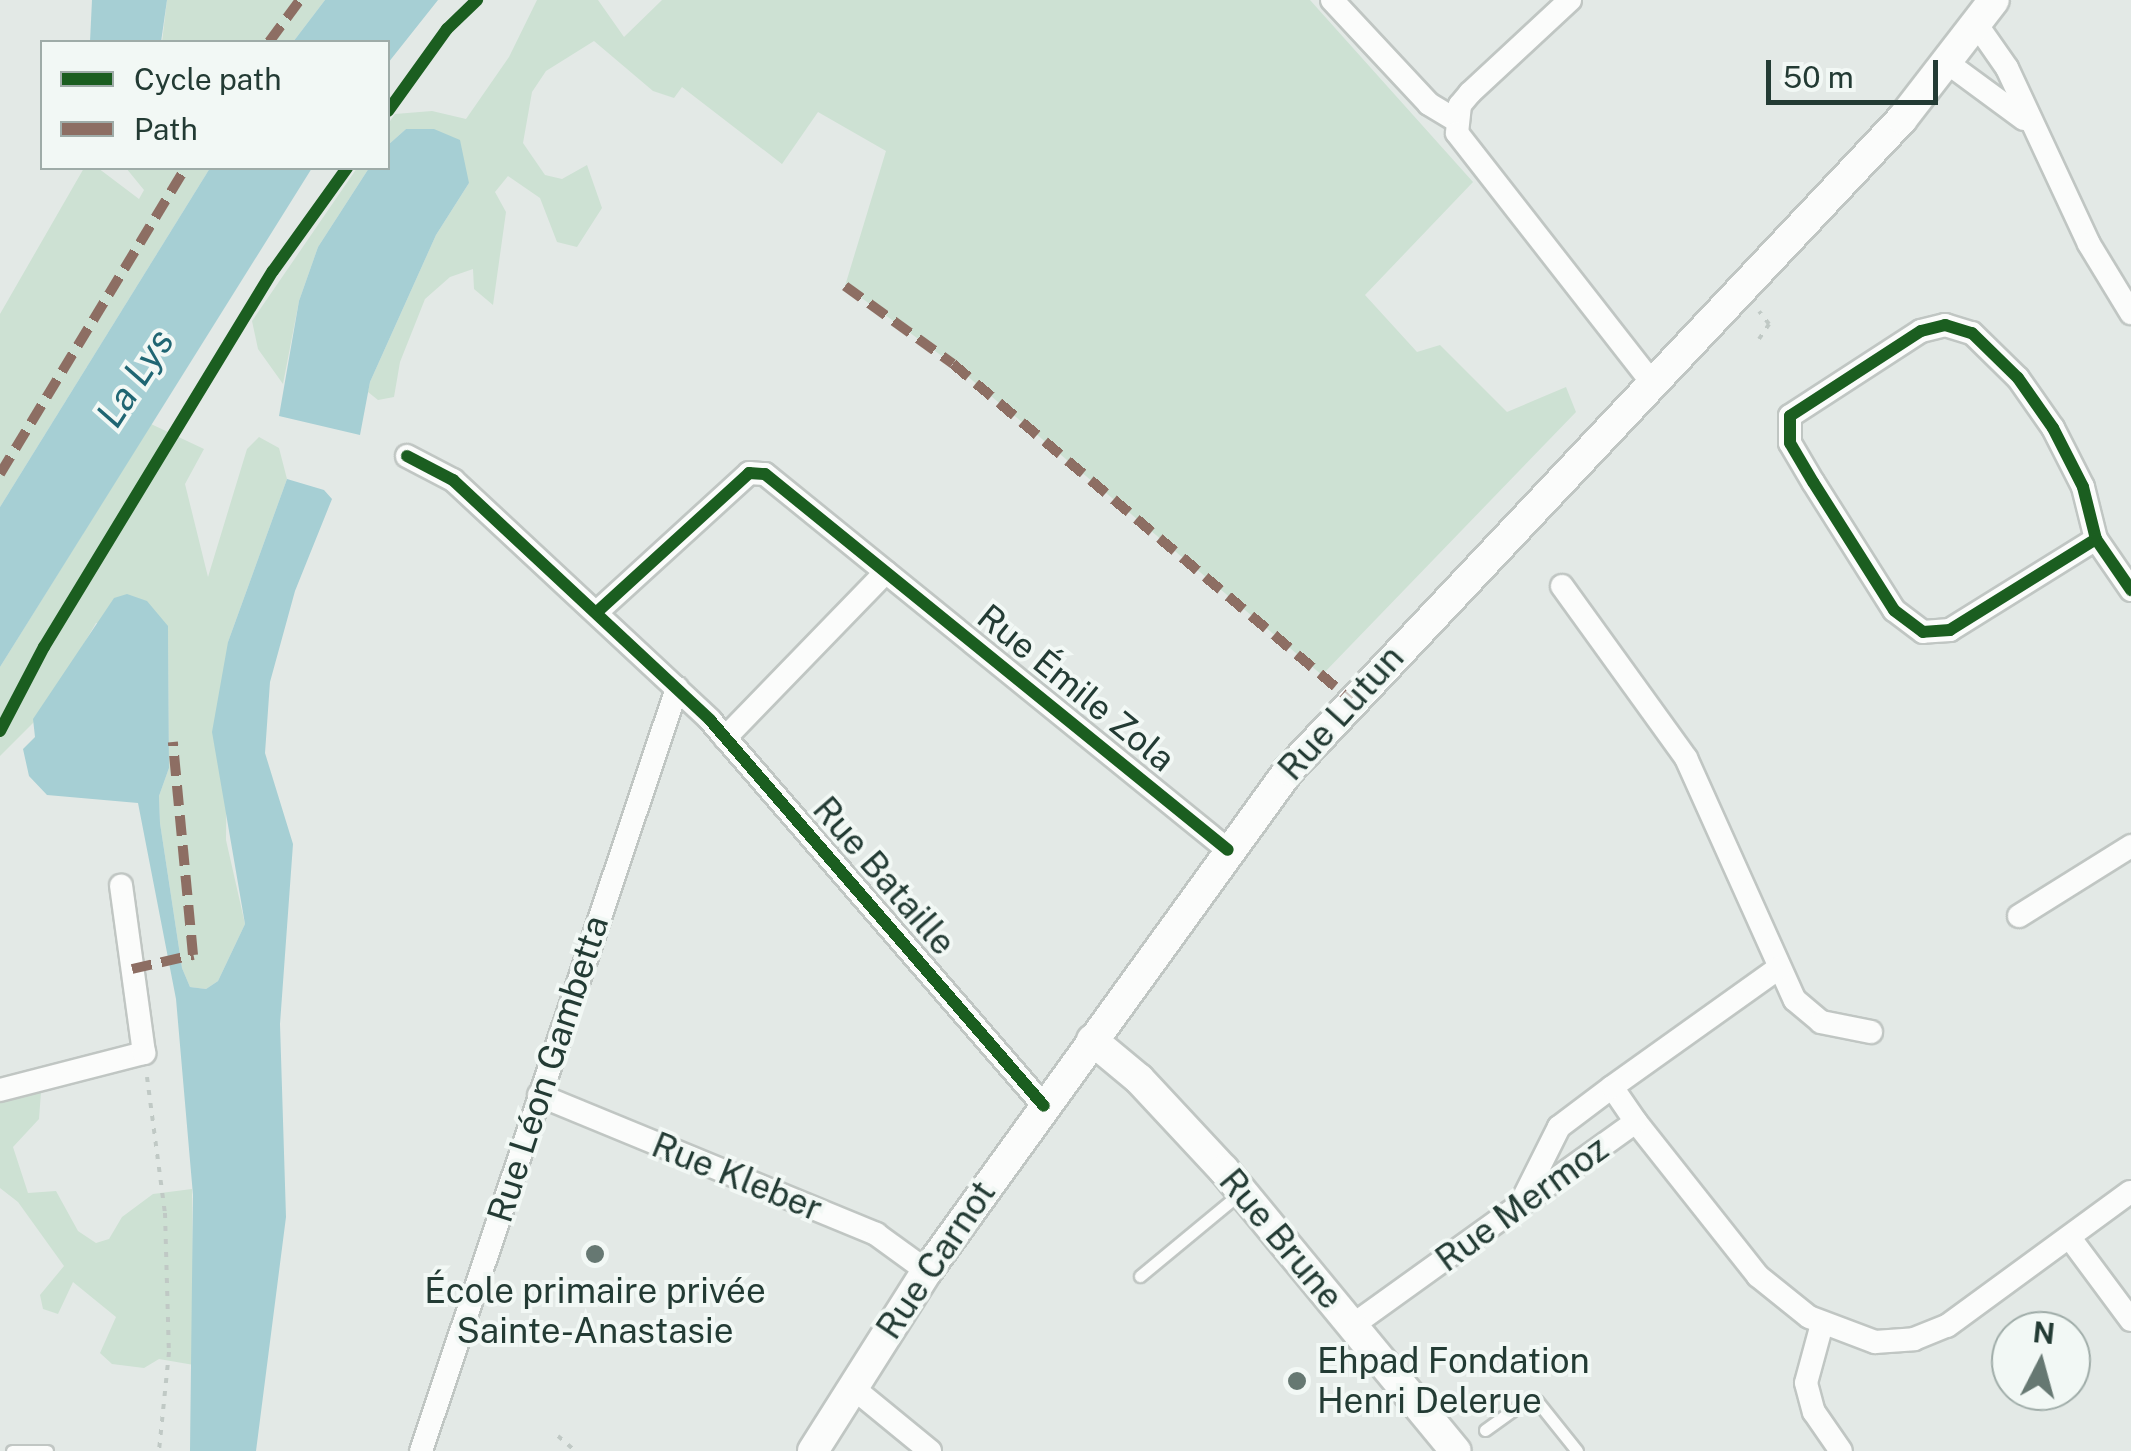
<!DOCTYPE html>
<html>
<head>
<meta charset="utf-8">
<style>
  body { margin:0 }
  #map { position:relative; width:2131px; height:1451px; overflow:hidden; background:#e3e9e6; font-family:"Public Sans",sans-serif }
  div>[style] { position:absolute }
  .green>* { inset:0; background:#cde1d3 }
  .water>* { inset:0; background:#a6cfd4 }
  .path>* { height:4px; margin-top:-2px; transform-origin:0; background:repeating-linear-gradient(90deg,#c0c9c5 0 5px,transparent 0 13px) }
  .roads { filter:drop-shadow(2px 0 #c0c6c3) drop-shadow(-2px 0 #c0c6c3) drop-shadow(0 2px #c0c6c3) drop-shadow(0 -2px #c0c6c3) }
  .lane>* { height:11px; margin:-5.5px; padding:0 5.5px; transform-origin:5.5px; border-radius:5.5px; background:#fbfcfb }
  .street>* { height:22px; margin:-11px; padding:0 11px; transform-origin:11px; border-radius:11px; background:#fbfcfb }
  .secondary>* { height:30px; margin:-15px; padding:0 15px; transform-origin:15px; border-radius:15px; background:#fbfcfb }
  .quiet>* { height:10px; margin-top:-5px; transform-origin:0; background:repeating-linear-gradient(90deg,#8d6e63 0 20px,transparent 0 30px) }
  .cycleway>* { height:12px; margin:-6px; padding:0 6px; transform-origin:6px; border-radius:6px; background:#1b5e20 }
  .dots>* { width:28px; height:28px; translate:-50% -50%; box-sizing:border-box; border:5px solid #f2f8f5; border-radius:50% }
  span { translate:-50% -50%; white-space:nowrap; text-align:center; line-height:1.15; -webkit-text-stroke:8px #f2f8f5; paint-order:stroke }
  .street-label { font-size:35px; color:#233b34 }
  .poi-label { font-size:35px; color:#233b34 }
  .left { translate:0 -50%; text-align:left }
  .water-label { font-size:38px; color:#206673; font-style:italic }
  .legend { position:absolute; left:40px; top:40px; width:350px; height:130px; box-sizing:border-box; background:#f2f8f5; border:2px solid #9faca8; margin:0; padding:12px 18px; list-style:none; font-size:30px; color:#233b34 }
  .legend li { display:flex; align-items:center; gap:20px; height:50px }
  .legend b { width:50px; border:2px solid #9faca8 }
  .north { position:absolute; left:1991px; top:1311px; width:100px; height:100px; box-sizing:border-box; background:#f2f8f5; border:2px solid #9faca8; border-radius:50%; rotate:6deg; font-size:28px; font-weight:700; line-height:40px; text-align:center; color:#233b34 }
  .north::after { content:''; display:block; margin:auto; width:35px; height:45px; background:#667872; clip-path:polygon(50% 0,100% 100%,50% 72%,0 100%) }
  .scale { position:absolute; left:1766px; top:60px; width:172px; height:45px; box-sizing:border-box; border:5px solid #233b34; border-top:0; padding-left:12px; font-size:30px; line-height:35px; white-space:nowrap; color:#233b34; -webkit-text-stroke:8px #f2f8f5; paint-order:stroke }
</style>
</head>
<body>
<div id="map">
  <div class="green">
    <div style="clip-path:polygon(167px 0,325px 0,293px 42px,162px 42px)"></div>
    <div style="clip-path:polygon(537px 0,598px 0,624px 37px,662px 0,1310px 0,1473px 182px,1365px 295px,1417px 352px,1440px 345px,1507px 412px,1566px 387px,1576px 412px,1322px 675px,953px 364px,845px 286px,886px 151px,818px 112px,782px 164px,682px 87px,674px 98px,653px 91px,594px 41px,546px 71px,532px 92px,523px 143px,545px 175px,562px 179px,587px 165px,602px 208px,577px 247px,557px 242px,540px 198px,508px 176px,495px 192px,506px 212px,493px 305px,474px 289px,473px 269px,450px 277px,425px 299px,400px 362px,394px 397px,378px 400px,368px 392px,370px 382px,436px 235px,469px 183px,406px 129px,388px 145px,388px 124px,395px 114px,432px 111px,466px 119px,509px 57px)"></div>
    <div style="clip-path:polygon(84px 168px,98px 168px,139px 199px,144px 190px,126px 168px,210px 168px,0 507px,0 314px)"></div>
    <div style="clip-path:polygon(357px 168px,369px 168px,318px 247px,299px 301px,283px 384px,258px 349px,252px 321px)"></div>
    <div style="clip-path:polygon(151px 424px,204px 449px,185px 484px,208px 577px,247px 449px,259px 437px,279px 448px,287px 479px,228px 642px,226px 840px,245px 924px,218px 981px,206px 989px,190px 987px,182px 968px,160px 823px,159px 796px,169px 768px,168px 626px,96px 623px,44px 712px,0 756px,0 667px)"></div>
    <div style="clip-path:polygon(41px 1092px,39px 1119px,13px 1147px,28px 1193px,56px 1191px,78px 1231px,96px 1243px,109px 1239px,122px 1217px,153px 1194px,192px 1189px,194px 1365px,159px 1359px,144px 1368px,112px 1364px,100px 1353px,116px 1317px,73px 1282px,58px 1314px,43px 1309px,40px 1295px,64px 1266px,18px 1202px,0 1188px,0 1102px)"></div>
  </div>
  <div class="water">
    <div style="clip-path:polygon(92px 0,167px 0,161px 42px,90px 42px)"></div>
    <div style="clip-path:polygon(325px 0,438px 0,388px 63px,388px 42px,293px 42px)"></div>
    <div style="clip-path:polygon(406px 129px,434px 129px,460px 140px,469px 183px,436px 235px,370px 382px,360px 435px,279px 416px,299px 301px,318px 247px,369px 168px,388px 168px,388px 145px)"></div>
    <div style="clip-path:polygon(210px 168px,312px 168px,0 667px,0 507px)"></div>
    <div style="clip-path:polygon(287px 479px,324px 490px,332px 499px,295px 591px,270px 682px,265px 753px,293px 844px,280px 1024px,286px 1217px,256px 1451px,190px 1451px,193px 1195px,176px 999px,138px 803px,47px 795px,29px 776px,23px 749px,35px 737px,33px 719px,114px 598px,127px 594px,147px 601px,168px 626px,169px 768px,159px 796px,160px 823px,182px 968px,190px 987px,206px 989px,218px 981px,245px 924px,212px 732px,228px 642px)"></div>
  </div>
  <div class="path">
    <div style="left:1759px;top:339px;width:18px;rotate:-56deg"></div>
    <div style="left:1769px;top:324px;width:16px;rotate:-128deg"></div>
    <div style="left:147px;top:1077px;width:137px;rotate:82.5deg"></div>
    <div style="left:165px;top:1213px;width:139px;rotate:88.4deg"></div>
    <div style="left:169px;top:1352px;width:100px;rotate:95.8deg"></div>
    <div style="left:558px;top:1436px;width:23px;rotate:41deg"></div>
  </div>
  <div class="roads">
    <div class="lane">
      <div style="left:1140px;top:1276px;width:129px;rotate:-39.6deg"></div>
      <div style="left:1485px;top:1430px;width:48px;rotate:-35.7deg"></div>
      <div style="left:1524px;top:1402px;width:13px;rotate:-4deg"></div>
      <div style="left:1537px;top:1401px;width:64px;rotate:51.3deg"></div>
      <div style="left:12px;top:1451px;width:35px"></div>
    </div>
    <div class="street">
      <div style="left:1332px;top:0;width:142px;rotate:47deg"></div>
      <div style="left:1429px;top:104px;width:31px;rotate:31deg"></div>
      <div style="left:1570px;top:0;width:137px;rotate:137.1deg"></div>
      <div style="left:1470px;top:93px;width:16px;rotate:130deg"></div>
      <div style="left:1460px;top:105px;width:28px;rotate:96deg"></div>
      <div style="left:1457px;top:133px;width:317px;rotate:52deg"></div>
      <div style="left:1977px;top:25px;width:52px;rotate:55.1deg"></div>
      <div style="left:2007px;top:68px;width:194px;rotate:65deg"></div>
      <div style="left:2089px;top:244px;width:81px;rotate:58.7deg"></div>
      <div style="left:1949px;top:64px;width:93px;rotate:36.3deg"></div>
      <div style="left:407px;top:456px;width:52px;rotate:27.6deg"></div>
      <div style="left:453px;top:480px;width:352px;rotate:43deg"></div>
      <div style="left:710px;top:720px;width:510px;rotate:49.13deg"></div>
      <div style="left:2096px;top:539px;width:172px;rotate:148.1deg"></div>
      <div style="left:1950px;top:630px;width:27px;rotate:176deg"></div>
      <div style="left:1923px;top:632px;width:36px;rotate:-143deg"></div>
      <div style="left:1894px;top:610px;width:151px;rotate:-122.3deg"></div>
      <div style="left:1813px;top:482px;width:45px;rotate:-120.5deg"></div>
      <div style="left:1790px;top:443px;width:27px;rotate:-90deg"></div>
      <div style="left:1790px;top:416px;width:156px;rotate:-33deg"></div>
      <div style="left:1921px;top:331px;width:25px;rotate:-14deg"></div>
      <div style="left:1945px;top:325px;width:28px;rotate:17deg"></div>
      <div style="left:1972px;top:333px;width:64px;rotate:44.4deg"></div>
      <div style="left:2018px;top:378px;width:61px;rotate:55deg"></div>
      <div style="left:2053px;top:428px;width:66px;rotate:63deg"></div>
      <div style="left:2083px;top:487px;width:54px;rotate:76deg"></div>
      <div style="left:2096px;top:539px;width:62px;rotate:55.5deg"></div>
      <div style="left:1562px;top:586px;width:212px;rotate:54.2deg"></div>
      <div style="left:1686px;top:758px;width:265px;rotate:65.8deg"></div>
      <div style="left:1795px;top:1000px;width:34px;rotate:40deg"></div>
      <div style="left:1821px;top:1022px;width:51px;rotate:11.3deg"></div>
      <div style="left:597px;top:612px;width:206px;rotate:-42.4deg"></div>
      <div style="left:749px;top:473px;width:16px;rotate:4deg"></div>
      <div style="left:765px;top:474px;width:596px;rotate:39.08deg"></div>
      <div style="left:725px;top:738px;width:231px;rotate:-45.9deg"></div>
      <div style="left:2019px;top:916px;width:132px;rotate:-32deg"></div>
      <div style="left:0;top:1090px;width:149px;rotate:-14.4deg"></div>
      <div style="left:144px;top:1053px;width:169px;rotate:-97.8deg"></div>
      <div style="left:539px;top:1095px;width:365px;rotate:22.4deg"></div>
      <div style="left:876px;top:1234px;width:63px;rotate:36deg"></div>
      <div style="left:1636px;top:1122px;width:196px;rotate:51.6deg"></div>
      <div style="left:1758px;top:1276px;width:65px;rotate:38.8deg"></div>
      <div style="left:1809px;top:1317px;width:71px;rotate:20.7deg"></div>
      <div style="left:1875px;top:1342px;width:39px;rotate:-4deg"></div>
      <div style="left:1914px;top:1339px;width:35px;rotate:-22deg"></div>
      <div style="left:1947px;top:1326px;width:227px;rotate:-36.2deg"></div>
      <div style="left:1525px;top:1195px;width:76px;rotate:-63.4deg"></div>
      <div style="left:1559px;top:1127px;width:66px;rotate:-37deg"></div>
      <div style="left:2070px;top:1238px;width:102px;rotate:53.4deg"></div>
      <div style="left:1822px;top:1324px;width:61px;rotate:105.2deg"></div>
      <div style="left:1806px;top:1383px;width:30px;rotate:75deg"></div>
      <div style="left:1814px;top:1412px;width:47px;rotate:55.3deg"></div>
      <div style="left:1353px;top:1325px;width:348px;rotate:-35.7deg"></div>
      <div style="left:1636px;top:1122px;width:42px;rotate:-124.4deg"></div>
      <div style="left:1612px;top:1087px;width:205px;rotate:-35.5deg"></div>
      <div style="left:852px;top:1387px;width:101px;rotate:39.4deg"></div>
      <div style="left:421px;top:1451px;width:805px;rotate:-71.45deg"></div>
    </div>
    <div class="secondary">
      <div style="left:1092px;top:1040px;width:61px;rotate:39.7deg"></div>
      <div style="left:1139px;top:1079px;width:125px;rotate:47deg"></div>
      <div style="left:1224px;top:1170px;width:364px;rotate:50.5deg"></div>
      <div style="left:813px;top:1451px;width:213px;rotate:-57.7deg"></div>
      <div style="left:927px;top:1271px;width:618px;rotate:-54.15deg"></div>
      <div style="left:1289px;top:770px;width:894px;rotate:-46.72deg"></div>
      <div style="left:1902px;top:119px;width:150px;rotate:-52.3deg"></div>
    </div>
  </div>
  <div class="quiet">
    <div style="left:269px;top:42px;width:52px;rotate:-53.6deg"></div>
    <div style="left:845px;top:286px;width:133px;rotate:35.8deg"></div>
    <div style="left:953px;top:364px;width:521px;rotate:40.17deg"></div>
    <div style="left:0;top:474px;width:358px;rotate:-58.8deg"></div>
    <div style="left:132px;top:969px;width:63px;rotate:-12.9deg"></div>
    <div style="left:193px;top:955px;width:214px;rotate:-95.4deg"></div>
  </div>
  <div class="cycleway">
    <div style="left:388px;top:111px;width:101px;rotate:-54.3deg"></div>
    <div style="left:447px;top:29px;width:42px;rotate:-44deg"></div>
    <div style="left:407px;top:456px;width:52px;rotate:27.6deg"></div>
    <div style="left:453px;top:480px;width:352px;rotate:43deg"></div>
    <div style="left:710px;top:720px;width:510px;rotate:49.13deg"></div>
    <div style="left:2096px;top:539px;width:172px;rotate:148.1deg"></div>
    <div style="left:1950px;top:630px;width:27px;rotate:176deg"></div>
    <div style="left:1923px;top:632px;width:36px;rotate:-143deg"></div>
    <div style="left:1894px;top:610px;width:151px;rotate:-122.3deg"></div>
    <div style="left:1813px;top:482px;width:45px;rotate:-120.5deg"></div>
    <div style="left:1790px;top:443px;width:27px;rotate:-90deg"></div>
    <div style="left:1790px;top:416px;width:156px;rotate:-33deg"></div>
    <div style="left:1921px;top:331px;width:25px;rotate:-14deg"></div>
    <div style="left:1945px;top:325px;width:28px;rotate:17deg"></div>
    <div style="left:1972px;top:333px;width:64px;rotate:44.4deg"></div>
    <div style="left:2018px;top:378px;width:61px;rotate:55deg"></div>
    <div style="left:2053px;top:428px;width:66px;rotate:63deg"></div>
    <div style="left:2083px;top:487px;width:54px;rotate:76deg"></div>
    <div style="left:2096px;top:539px;width:62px;rotate:55.5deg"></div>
    <div style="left:597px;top:612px;width:206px;rotate:-42.4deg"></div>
    <div style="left:749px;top:473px;width:16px;rotate:4deg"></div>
    <div style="left:765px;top:474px;width:596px;rotate:39.08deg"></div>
    <div style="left:0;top:731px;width:95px;rotate:-62.4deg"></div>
    <div style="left:44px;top:647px;width:440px;rotate:-58.7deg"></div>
    <div style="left:273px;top:271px;width:127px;rotate:-54.3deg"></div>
  </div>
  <div class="dots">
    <div style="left:595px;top:1254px;background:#667872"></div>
    <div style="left:1297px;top:1381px;background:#667872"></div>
  </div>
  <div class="street-label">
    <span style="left:1076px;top:688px;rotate:39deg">Rue Émile Zola</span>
    <span style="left:1341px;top:713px;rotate:-48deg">Rue Lutun</span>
    <span style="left:884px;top:876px;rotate:49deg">Rue Bataille</span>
    <span style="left:548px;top:1069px;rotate:-72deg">Rue Léon Gambetta</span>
    <span style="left:737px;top:1177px;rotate:22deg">Rue Kleber</span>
    <span style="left:1522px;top:1204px;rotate:-36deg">Rue Mermoz</span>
    <span style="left:1281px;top:1239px;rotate:50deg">Rue Brune</span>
    <span style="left:936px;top:1260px;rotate:-56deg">Rue Carnot</span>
  </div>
  <div class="poi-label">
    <span style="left:595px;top:1311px">École primaire privée<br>Sainte-Anastasie</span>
    <span class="left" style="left:1317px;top:1381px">Ehpad Fondation<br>Henri Delerue</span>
  </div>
  <div class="water-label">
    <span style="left:135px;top:378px;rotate:-57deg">La Lys</span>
  </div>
  <ul class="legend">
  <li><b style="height:12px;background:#1b5e20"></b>Cycle path</li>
  <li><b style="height:12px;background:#8d6e63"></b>Path</li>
  </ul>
  <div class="north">N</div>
  <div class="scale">50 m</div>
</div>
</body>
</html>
